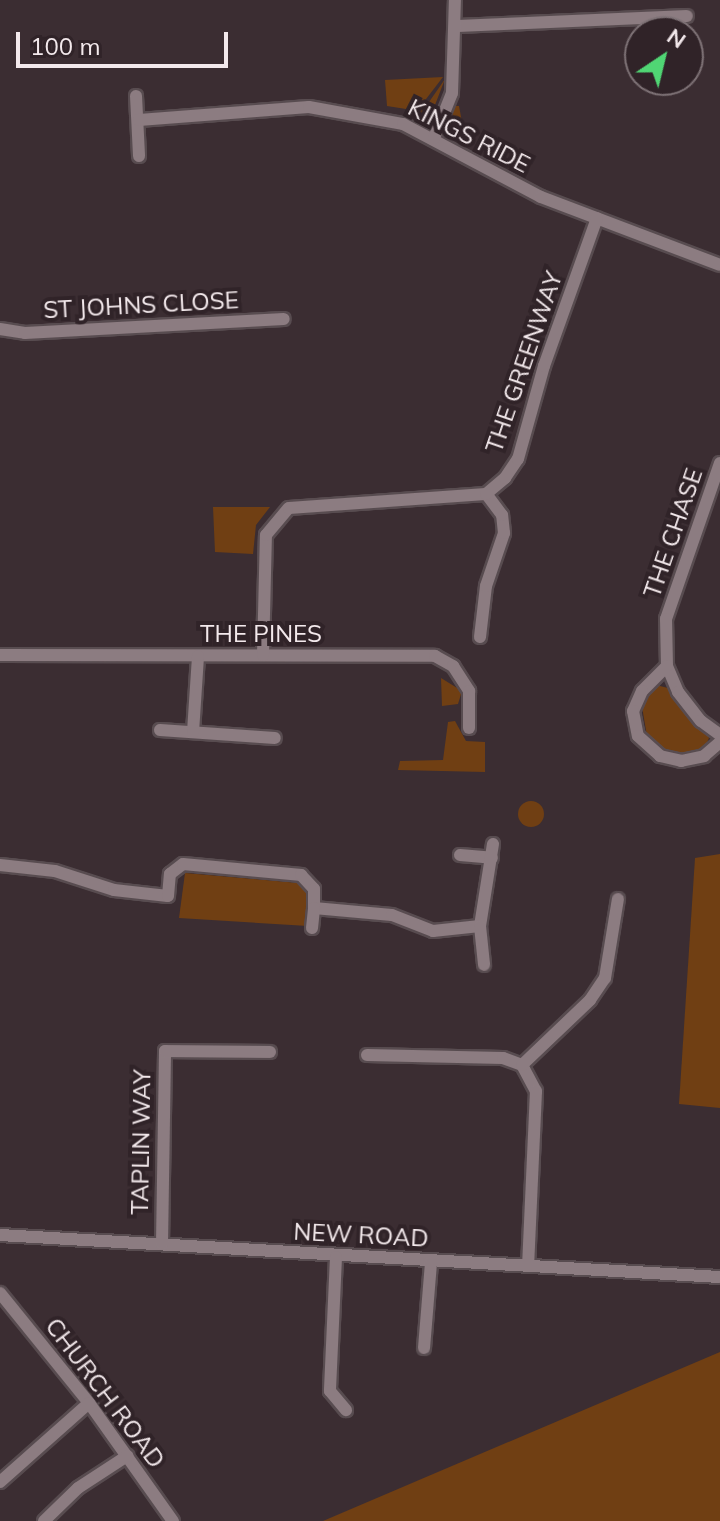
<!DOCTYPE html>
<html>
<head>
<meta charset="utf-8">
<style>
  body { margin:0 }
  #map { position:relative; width:720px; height:1521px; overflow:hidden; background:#3b2d32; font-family:Mulish,sans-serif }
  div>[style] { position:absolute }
  .green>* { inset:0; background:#703f13 }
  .round { border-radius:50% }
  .roads { filter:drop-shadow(2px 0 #584c50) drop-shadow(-2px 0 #584c50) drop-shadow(0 2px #584c50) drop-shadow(0 -2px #584c50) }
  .minor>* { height:12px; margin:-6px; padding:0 6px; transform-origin:6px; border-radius:6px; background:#8c7c81 }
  span { translate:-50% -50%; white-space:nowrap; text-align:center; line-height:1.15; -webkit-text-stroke:8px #302328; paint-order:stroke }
  .street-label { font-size:24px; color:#f3e9ec }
  .north { position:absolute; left:624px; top:16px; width:80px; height:80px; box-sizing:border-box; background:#302328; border:2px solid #7e7276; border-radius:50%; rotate:35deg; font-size:22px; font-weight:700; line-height:32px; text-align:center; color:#f3e9ec }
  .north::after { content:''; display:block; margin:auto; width:28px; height:36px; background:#50d674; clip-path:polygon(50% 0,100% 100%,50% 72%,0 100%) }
  .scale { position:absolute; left:16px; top:32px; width:212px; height:36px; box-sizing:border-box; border:4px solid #f3e9ec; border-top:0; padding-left:10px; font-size:24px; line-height:28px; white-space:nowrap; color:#f3e9ec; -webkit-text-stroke:6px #302328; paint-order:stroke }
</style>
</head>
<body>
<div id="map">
  <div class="green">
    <div style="clip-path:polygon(443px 77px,423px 103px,406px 109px,387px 106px,385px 80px)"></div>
    <div style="clip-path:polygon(445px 79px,430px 118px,412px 115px,429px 102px)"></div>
    <div style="clip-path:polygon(452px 106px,459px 106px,466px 143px,448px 126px)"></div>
    <div style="clip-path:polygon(213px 507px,270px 507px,256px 525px,253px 554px,215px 552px)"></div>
    <div style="clip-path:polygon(441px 678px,462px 691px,458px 704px,442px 706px)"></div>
    <div style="clip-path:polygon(656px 685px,668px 688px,706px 731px,709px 738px,703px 752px,669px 754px,647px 736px,642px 707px)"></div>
    <div style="clip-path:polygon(455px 721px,466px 741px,485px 742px,485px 772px,398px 770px,400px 761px,443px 760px,448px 722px)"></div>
    <div class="round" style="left:518px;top:801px;width:26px;height:26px"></div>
    <div style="clip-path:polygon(720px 854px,720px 1108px,679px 1104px,695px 858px)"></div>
    <div style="clip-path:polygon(185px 873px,298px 883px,309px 895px,308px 926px,179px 918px)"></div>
    <div style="clip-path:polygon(720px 1352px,720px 1521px,323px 1521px,405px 1486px)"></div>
  </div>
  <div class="roads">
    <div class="minor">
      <div style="left:458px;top:26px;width:229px;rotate:-2.5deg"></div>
      <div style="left:136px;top:96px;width:60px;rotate:87.1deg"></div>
      <div style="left:139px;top:120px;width:170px;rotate:-4.4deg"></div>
      <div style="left:309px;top:107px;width:96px;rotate:10.3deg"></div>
      <div style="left:403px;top:124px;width:156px;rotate:27.9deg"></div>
      <div style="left:541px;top:197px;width:191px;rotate:20.8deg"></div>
      <div style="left:434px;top:138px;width:48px;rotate:-68.2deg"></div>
      <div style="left:452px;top:93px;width:93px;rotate:-88.2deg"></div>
      <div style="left:0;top:329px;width:25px;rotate:9deg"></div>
      <div style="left:25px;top:333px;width:259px;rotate:-3.1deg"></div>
      <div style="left:720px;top:463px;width:165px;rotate:109.1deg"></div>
      <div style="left:666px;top:619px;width:47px;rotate:88.8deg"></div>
      <div style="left:667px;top:666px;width:28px;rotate:67deg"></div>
      <div style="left:678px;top:692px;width:37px;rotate:52deg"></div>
      <div style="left:701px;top:721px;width:24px;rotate:36deg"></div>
      <div style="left:480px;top:637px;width:51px;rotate:-83.3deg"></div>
      <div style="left:486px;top:586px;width:56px;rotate:-71.2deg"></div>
      <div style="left:504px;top:533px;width:18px;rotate:-96deg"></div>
      <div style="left:502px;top:515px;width:26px;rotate:-127deg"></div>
      <div style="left:0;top:655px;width:435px;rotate:0.1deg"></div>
      <div style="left:435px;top:656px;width:21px;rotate:29deg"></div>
      <div style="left:453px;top:666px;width:30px;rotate:57deg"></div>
      <div style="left:469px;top:691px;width:37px;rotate:90deg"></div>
      <div style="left:263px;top:655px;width:120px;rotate:-88.6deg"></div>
      <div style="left:266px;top:535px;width:35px;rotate:-50deg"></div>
      <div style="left:289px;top:508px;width:197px;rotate:-4.1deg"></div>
      <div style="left:486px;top:494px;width:25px;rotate:-40deg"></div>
      <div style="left:505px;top:478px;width:23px;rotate:-56deg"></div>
      <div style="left:518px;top:459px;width:97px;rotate:-74.4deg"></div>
      <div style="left:544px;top:366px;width:157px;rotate:-70.3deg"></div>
      <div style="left:667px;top:666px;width:35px;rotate:135deg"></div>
      <div style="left:642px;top:691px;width:22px;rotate:114deg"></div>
      <div style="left:633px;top:711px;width:25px;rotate:79deg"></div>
      <div style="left:638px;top:736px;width:30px;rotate:42deg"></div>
      <div style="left:660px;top:756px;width:22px;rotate:13deg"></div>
      <div style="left:681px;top:761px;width:24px;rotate:-12deg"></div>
      <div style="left:704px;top:756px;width:21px;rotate:-41deg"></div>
      <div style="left:160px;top:730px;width:115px;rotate:4deg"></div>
      <div style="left:193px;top:732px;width:76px;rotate:-86.2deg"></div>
      <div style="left:460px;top:855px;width:32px;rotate:5deg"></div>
      <div style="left:0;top:865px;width:55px;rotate:6.2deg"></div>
      <div style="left:55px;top:871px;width:62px;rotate:17.9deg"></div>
      <div style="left:114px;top:890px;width:54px;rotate:6.3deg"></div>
      <div style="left:168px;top:896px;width:22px;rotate:-85deg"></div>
      <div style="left:170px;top:874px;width:16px;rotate:-38deg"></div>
      <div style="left:183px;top:864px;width:119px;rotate:5.3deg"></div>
      <div style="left:301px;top:875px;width:19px;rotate:47deg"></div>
      <div style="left:314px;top:889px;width:19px;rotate:90deg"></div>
      <div style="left:314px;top:908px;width:78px;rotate:5.1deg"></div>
      <div style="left:392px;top:915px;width:44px;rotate:21.3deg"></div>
      <div style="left:433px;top:931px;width:47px;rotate:-6.1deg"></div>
      <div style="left:480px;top:926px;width:83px;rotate:-81deg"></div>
      <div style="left:480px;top:926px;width:39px;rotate:84deg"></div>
      <div style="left:312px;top:928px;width:20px;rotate:-84deg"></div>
      <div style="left:367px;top:1055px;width:136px;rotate:1.3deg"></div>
      <div style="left:503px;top:1058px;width:20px;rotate:20deg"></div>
      <div style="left:522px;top:1065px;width:30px;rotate:62deg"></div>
      <div style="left:536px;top:1091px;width:173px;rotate:92.6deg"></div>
      <div style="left:522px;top:1065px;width:94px;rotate:-43.7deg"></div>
      <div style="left:590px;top:1000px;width:27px;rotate:-56deg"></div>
      <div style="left:605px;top:978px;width:80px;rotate:-80.7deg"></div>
      <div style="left:0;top:1235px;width:721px;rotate:3.34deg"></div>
      <div style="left:162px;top:1244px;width:193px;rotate:-89.1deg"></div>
      <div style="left:165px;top:1051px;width:105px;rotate:0.5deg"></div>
      <div style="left:336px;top:1257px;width:134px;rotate:92.6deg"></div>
      <div style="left:330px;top:1391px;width:25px;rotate:50deg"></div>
      <div style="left:0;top:1293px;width:141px;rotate:51deg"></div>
      <div style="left:89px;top:1403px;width:145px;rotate:54.6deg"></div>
      <div style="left:424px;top:1348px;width:86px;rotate:-85.3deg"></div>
      <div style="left:0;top:1482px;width:119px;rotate:-41.6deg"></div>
      <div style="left:44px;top:1521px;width:47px;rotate:-44.1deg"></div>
      <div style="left:78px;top:1488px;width:59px;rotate:-33.1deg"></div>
    </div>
  </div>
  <div class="street-label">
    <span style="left:469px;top:136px;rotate:27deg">KINGS RIDE</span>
    <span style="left:141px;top:305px;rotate:-3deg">ST JOHNS CLOSE</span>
    <span style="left:524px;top:362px;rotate:-71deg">THE GREENWAY</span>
    <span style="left:673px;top:533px;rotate:-71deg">THE CHASE</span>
    <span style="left:261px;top:634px">THE PINES</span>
    <span style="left:141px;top:1142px;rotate:-89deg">TAPLIN WAY</span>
    <span style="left:361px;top:1235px;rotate:3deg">NEW ROAD</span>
    <span style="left:105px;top:1393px;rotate:53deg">CHURCH ROAD</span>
  </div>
  <div class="north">N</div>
  <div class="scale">100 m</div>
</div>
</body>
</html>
